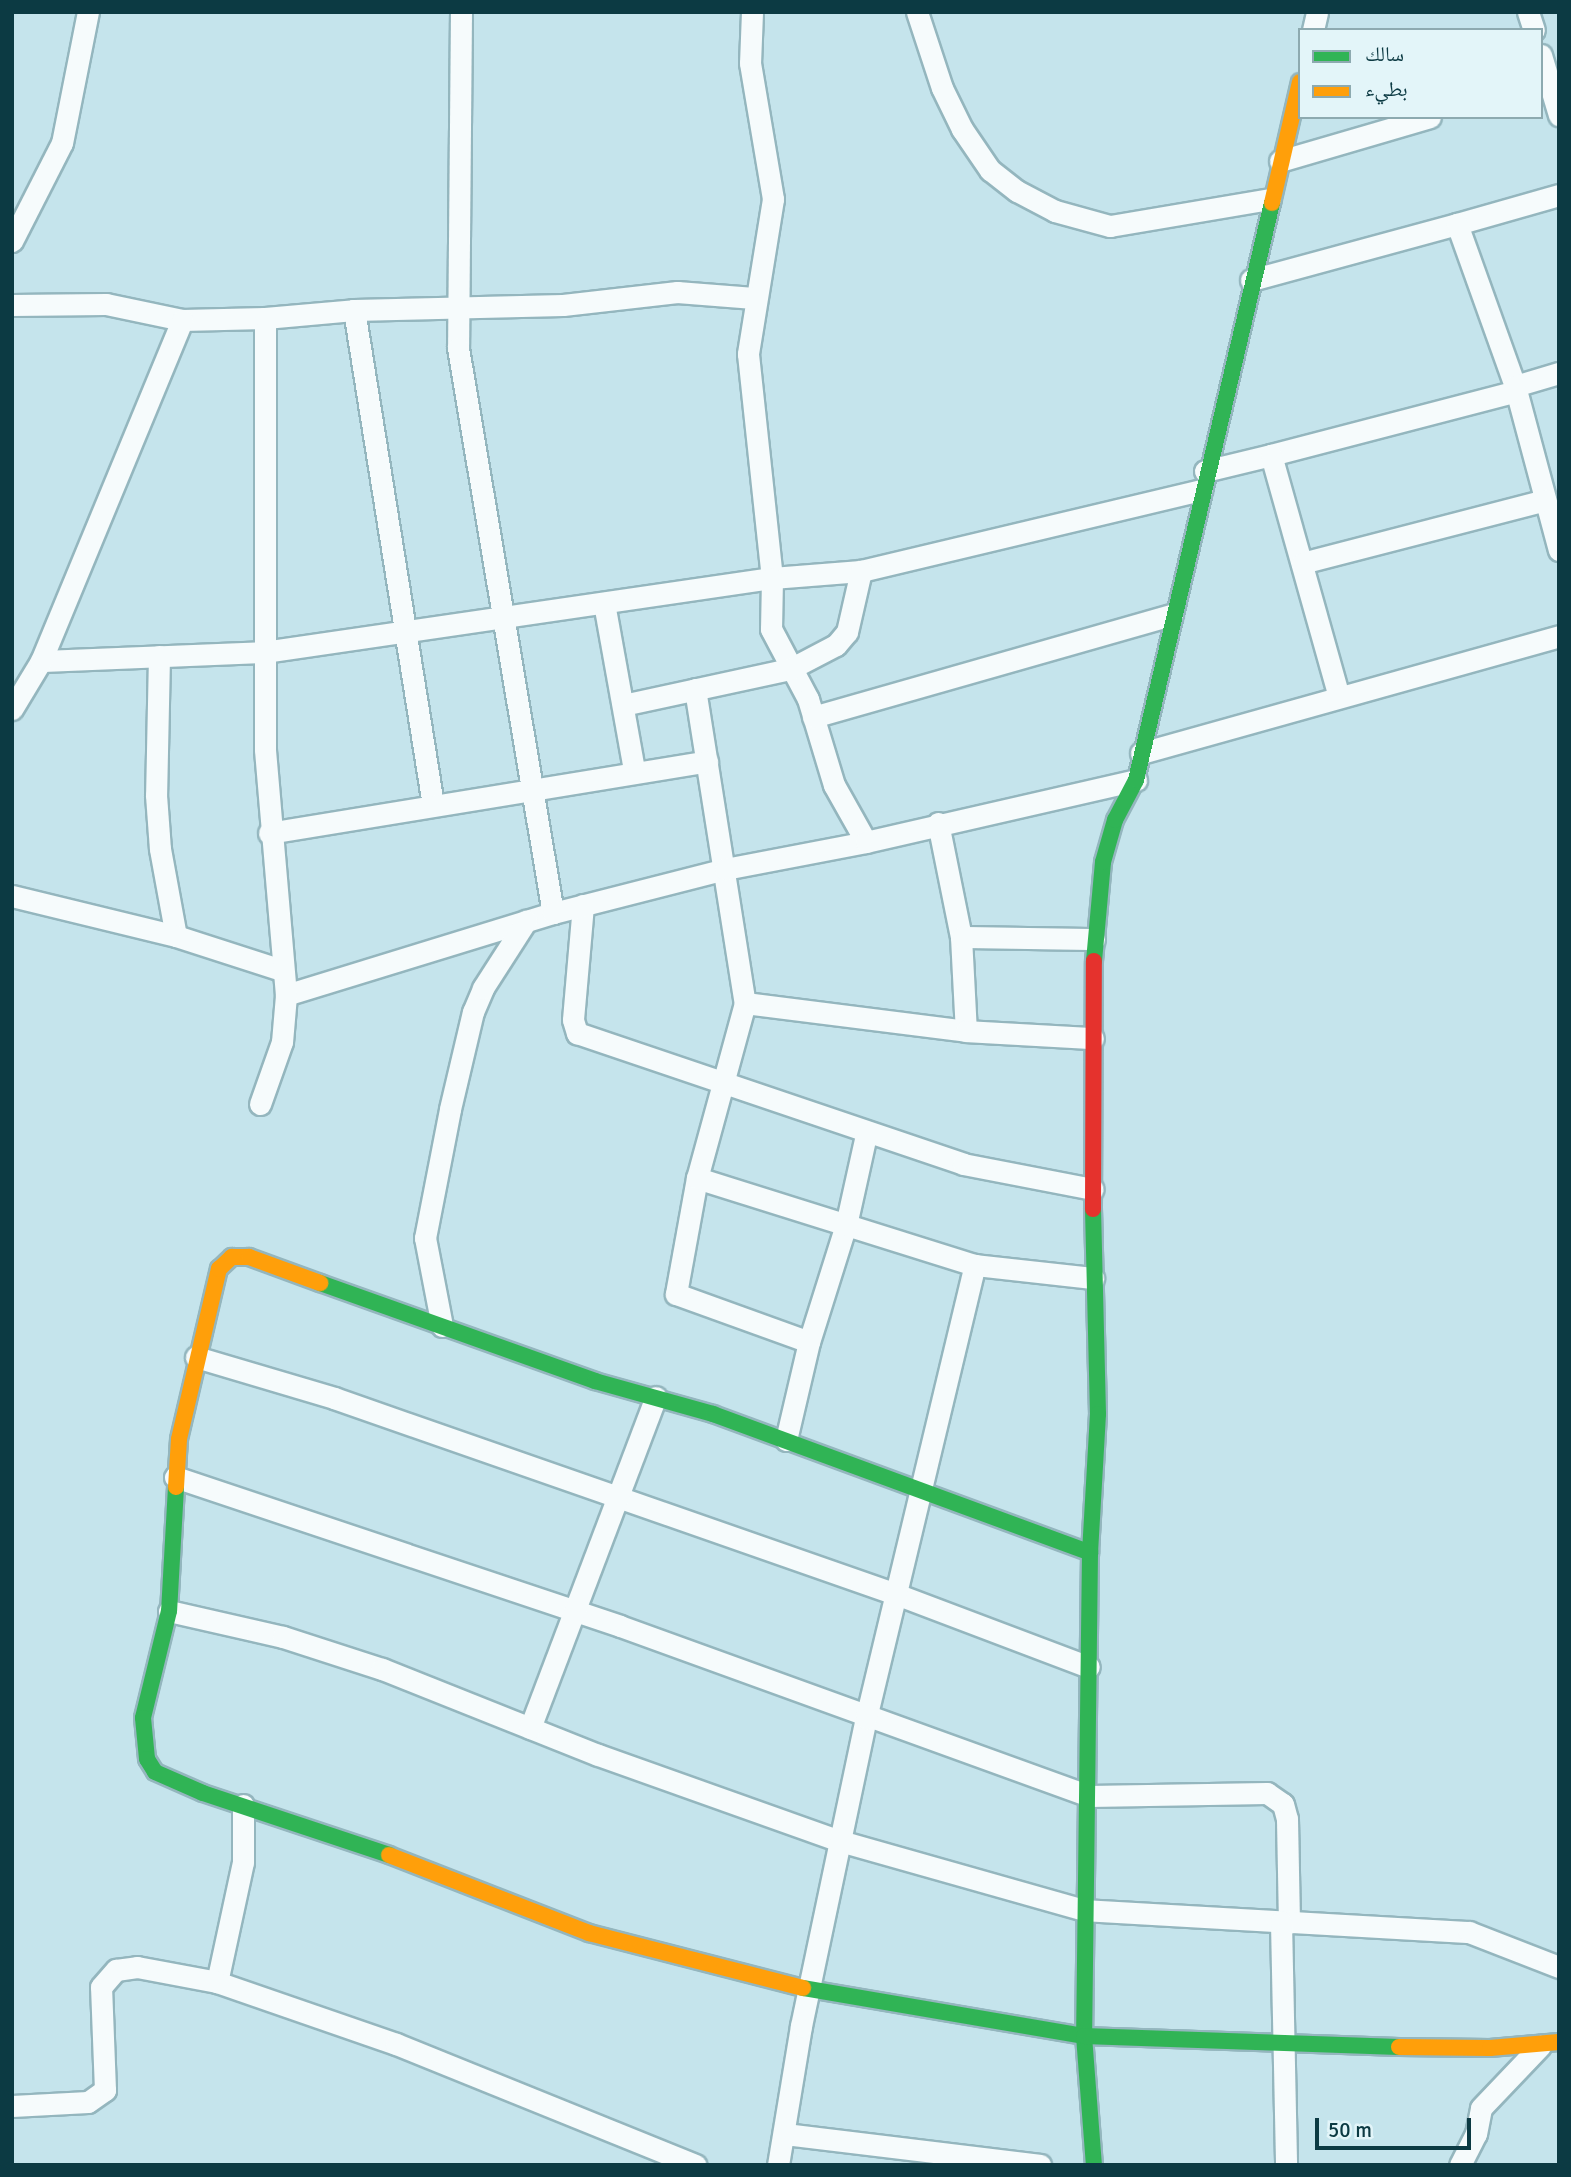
<!DOCTYPE html>
<html>
<head>
<meta charset="utf-8">
<style>
  body { margin:0 }
  #map { position:relative; width:1571px; height:2177px; overflow:hidden; background:#c5e4ec; font-family:Signika,"Noto Naskh Arabic",sans-serif }
  div>[style] { position:absolute }
  .roads { filter:drop-shadow(2px 0 #94b6be) drop-shadow(-2px 0 #94b6be) drop-shadow(0 2px #94b6be) drop-shadow(0 -2px #94b6be) }
  .street>* { height:21px; margin:-10.5px; padding:0 10.5px; transform-origin:10.5px; border-radius:10.5px; background:#f6fbfc }
  .fast>* { height:16px; margin:-8px; padding:0 8px; transform-origin:8px; border-radius:8px; background:#30b455 }
  .slow>* { height:16px; margin:-8px; padding:0 8px; transform-origin:8px; border-radius:8px; background:#ff9f0a }
  .jam>* { height:16px; margin:-8px; padding:0 8px; transform-origin:8px; border-radius:8px; background:#e5322d }
  span { translate:-50% -50%; white-space:nowrap; text-align:center; line-height:1.15; -webkit-text-stroke:7px #e3f5f9; paint-order:stroke }
  .frame { position:absolute; inset:0; border:14px solid #0c3a43; pointer-events:none }
  .legend { position:absolute; left:1298px; top:28px; width:245px; height:91px; box-sizing:border-box; background:#e3f5f9; border:2px solid #8daab0; margin:0; padding:9px 12px; list-style:none; font-size:21px; color:#0c3a43 }
  .legend li { display:flex; align-items:center; gap:14px; height:35px }
  .legend b { width:35px; border:2px solid #8daab0 }
  .scale { position:absolute; left:1315px; top:2118px; width:156px; height:32px; box-sizing:border-box; border:4px solid #0c3a43; border-top:0; padding-left:9px; font-size:21px; line-height:24px; white-space:nowrap; color:#0c3a43; -webkit-text-stroke:5px #e3f5f9; paint-order:stroke }
</style>
</head>
<body>
<div id="map">
  <div class="roads">
    <div class="street">
      <div style="left:461px;top:12px;width:336px;rotate:90.5deg"></div>
      <div style="left:458px;top:348px;width:573px;rotate:80.46deg"></div>
      <div style="left:752px;top:12px;width:51px;rotate:92.2deg"></div>
      <div style="left:750px;top:63px;width:138px;rotate:80.4deg"></div>
      <div style="left:773px;top:199px;width:157px;rotate:99.2deg"></div>
      <div style="left:748px;top:354px;width:225px;rotate:83.9deg"></div>
      <div style="left:772px;top:578px;width:89px;rotate:-4.5deg"></div>
      <div style="left:861px;top:571px;width:350px;rotate:-13.4deg"></div>
      <div style="left:917px;top:12px;width:80px;rotate:71.8deg"></div>
      <div style="left:942px;top:88px;width:46px;rotate:64deg"></div>
      <div style="left:962px;top:129px;width:50px;rotate:55.7deg"></div>
      <div style="left:990px;top:170px;width:34px;rotate:38deg"></div>
      <div style="left:1017px;top:191px;width:43px;rotate:27.8deg"></div>
      <div style="left:1055px;top:211px;width:57px;rotate:15.3deg"></div>
      <div style="left:1110px;top:226px;width:162px;rotate:-9.6deg"></div>
      <div style="left:1528px;top:12px;width:19px;rotate:72deg"></div>
      <div style="left:1313px;top:30px;width:18px;rotate:-77deg"></div>
      <div style="left:1541px;top:55px;width:63px;rotate:73.3deg"></div>
      <div style="left:1280px;top:161px;width:156px;rotate:-16.3deg"></div>
      <div style="left:1457px;top:224px;width:106px;rotate:-15.9deg"></div>
      <div style="left:12px;top:241px;width:110px;rotate:-63deg"></div>
      <div style="left:62px;top:143px;width:134px;rotate:-78.8deg"></div>
      <div style="left:1251px;top:280px;width:213px;rotate:-15.2deg"></div>
      <div style="left:1457px;top:224px;width:172px;rotate:70.3deg"></div>
      <div style="left:1515px;top:386px;width:170px;rotate:75deg"></div>
      <div style="left:12px;top:305px;width:94px;rotate:-0.6deg"></div>
      <div style="left:106px;top:304px;width:78px;rotate:11.9deg"></div>
      <div style="left:182px;top:320px;width:83px;rotate:-1.4deg"></div>
      <div style="left:354px;top:310px;width:501px;rotate:80.93deg"></div>
      <div style="left:1515px;top:386px;width:46px;rotate:-16.5deg"></div>
      <div style="left:1271px;top:455px;width:253px;rotate:-14.6deg"></div>
      <div style="left:1205px;top:471px;width:68px;rotate:-13.6deg"></div>
      <div style="left:1271px;top:455px;width:251px;rotate:74.3deg"></div>
      <div style="left:1302px;top:563px;width:251px;rotate:-14.5deg"></div>
      <div style="left:604px;top:603px;width:170px;rotate:79.8deg"></div>
      <div style="left:159px;top:656px;width:139px;rotate:91.2deg"></div>
      <div style="left:156px;top:795px;width:54px;rotate:85.8deg"></div>
      <div style="left:160px;top:849px;width:88px;rotate:79.6deg"></div>
      <div style="left:41px;top:661px;width:223px;rotate:-2.3deg"></div>
      <div style="left:264px;top:652px;width:513px;rotate:-8.29deg"></div>
      <div style="left:772px;top:578px;width:51px;rotate:91.1deg"></div>
      <div style="left:771px;top:629px;width:79px;rotate:62.1deg"></div>
      <div style="left:808px;top:699px;width:90px;rotate:73.2deg"></div>
      <div style="left:834px;top:785px;width:65px;rotate:60.7deg"></div>
      <div style="left:695px;top:689px;width:318px;rotate:81deg"></div>
      <div style="left:745px;top:1003px;width:181px;rotate:105.3deg"></div>
      <div style="left:697px;top:1178px;width:118px;rotate:100.3deg"></div>
      <div style="left:676px;top:1294px;width:141px;rotate:19.8deg"></div>
      <div style="left:623px;top:705px;width:171px;rotate:-12.2deg"></div>
      <div style="left:790px;top:669px;width:52px;rotate:-27.6deg"></div>
      <div style="left:836px;top:645px;width:17px;rotate:-50deg"></div>
      <div style="left:847px;top:632px;width:63px;rotate:-77.1deg"></div>
      <div style="left:12px;top:709px;width:56px;rotate:-58.9deg"></div>
      <div style="left:41px;top:661px;width:369px;rotate:-67.5deg"></div>
      <div style="left:813px;top:717px;width:373px;rotate:-15.9deg"></div>
      <div style="left:1141px;top:753px;width:434px;rotate:-15.6deg"></div>
      <div style="left:938px;top:823px;width:116px;rotate:78.6deg"></div>
      <div style="left:961px;top:937px;width:94px;rotate:87deg"></div>
      <div style="left:269px;top:833px;width:444px;rotate:-9.3deg"></div>
      <div style="left:12px;top:896px;width:169px;rotate:13.7deg"></div>
      <div style="left:176px;top:936px;width:110px;rotate:17.9deg"></div>
      <div style="left:583px;top:905px;width:115px;rotate:95deg"></div>
      <div style="left:573px;top:1020px;width:14px;rotate:73deg"></div>
      <div style="left:577px;top:1033px;width:408px;rotate:18.7deg"></div>
      <div style="left:963px;top:1164px;width:132px;rotate:10.9deg"></div>
      <div style="left:961px;top:937px;width:133px;rotate:0.9deg"></div>
      <div style="left:286px;top:995px;width:279px;rotate:-17.1deg"></div>
      <div style="left:553px;top:913px;width:178px;rotate:-14.3deg"></div>
      <div style="left:725px;top:869px;width:144px;rotate:-10.8deg"></div>
      <div style="left:866px;top:842px;width:277px;rotate:-12.9deg"></div>
      <div style="left:745px;top:1003px;width:223px;rotate:7.2deg"></div>
      <div style="left:966px;top:1031px;width:127px;rotate:3.2deg"></div>
      <div style="left:260px;top:1104px;width:66px;rotate:-70.5deg"></div>
      <div style="left:282px;top:1042px;width:47px;rotate:-85.1deg"></div>
      <div style="left:286px;top:995px;width:247px;rotate:-94.9deg"></div>
      <div style="left:265px;top:749px;width:431px;rotate:-90deg"></div>
      <div style="left:265px;top:318px;width:89px;rotate:-5.1deg"></div>
      <div style="left:354px;top:310px;width:209px;rotate:-1.4deg"></div>
      <div style="left:563px;top:305px;width:115px;rotate:-6.5deg"></div>
      <div style="left:677px;top:292px;width:77px;rotate:4.5deg"></div>
      <div style="left:697px;top:1178px;width:291px;rotate:17.4deg"></div>
      <div style="left:975px;top:1265px;width:119px;rotate:6.3deg"></div>
      <div style="left:442px;top:1326px;width:90px;rotate:-100.9deg"></div>
      <div style="left:425px;top:1238px;width:131px;rotate:-79deg"></div>
      <div style="left:450px;top:1109px;width:100px;rotate:-76.7deg"></div>
      <div style="left:473px;top:1012px;width:26px;rotate:-67deg"></div>
      <div style="left:483px;top:988px;width:80px;rotate:-57.3deg"></div>
      <div style="left:196px;top:1357px;width:144px;rotate:16.5deg"></div>
      <div style="left:334px;top:1398px;width:595px;rotate:19.23deg"></div>
      <div style="left:896px;top:1594px;width:206px;rotate:20.7deg"></div>
      <div style="left:786px;top:1440px;width:101px;rotate:-76.8deg"></div>
      <div style="left:809px;top:1342px;width:123px;rotate:-72.5deg"></div>
      <div style="left:846px;top:1225px;width:92px;rotate:-77.5deg"></div>
      <div style="left:175px;top:1477px;width:469px;rotate:18.5deg"></div>
      <div style="left:620px;top:1626px;width:499px;rotate:19.9deg"></div>
      <div style="left:1089px;top:1796px;width:178px;rotate:-1deg"></div>
      <div style="left:1267px;top:1793px;width:19px;rotate:35deg"></div>
      <div style="left:1283px;top:1804px;width:16px;rotate:75deg"></div>
      <div style="left:1287px;top:1819px;width:104px;rotate:88.9deg"></div>
      <div style="left:169px;top:1611px;width:117px;rotate:12.8deg"></div>
      <div style="left:283px;top:1637px;width:104px;rotate:17.9deg"></div>
      <div style="left:382px;top:1669px;width:232px;rotate:21.7deg"></div>
      <div style="left:598px;top:1755px;width:257px;rotate:19.6deg"></div>
      <div style="left:840px;top:1841px;width:254px;rotate:15.8deg"></div>
      <div style="left:1084px;top:1910px;width:386px;rotate:3.3deg"></div>
      <div style="left:1469px;top:1932px;width:97px;rotate:21.3deg"></div>
      <div style="left:530px;top:1728px;width:354px;rotate:-69.2deg"></div>
      <div style="left:243px;top:1805px;width:57px;rotate:90deg"></div>
      <div style="left:243px;top:1862px;width:123px;rotate:102.2deg"></div>
      <div style="left:217px;top:1982px;width:189px;rotate:19.1deg"></div>
      <div style="left:396px;top:2044px;width:323px;rotate:22deg"></div>
      <div style="left:1281px;top:1922px;width:243px;rotate:88.8deg"></div>
      <div style="left:12px;top:2106px;width:76px;rotate:-3deg"></div>
      <div style="left:88px;top:2102px;width:21px;rotate:-35deg"></div>
      <div style="left:105px;top:2090px;width:103px;rotate:-92.2deg"></div>
      <div style="left:101px;top:1987px;width:23px;rotate:-49deg"></div>
      <div style="left:116px;top:1970px;width:21px;rotate:-8deg"></div>
      <div style="left:137px;top:1967px;width:81px;rotate:10.6deg"></div>
      <div style="left:785px;top:2134px;width:257px;rotate:6.9deg"></div>
      <div style="left:778px;top:2165px;width:141px;rotate:-80.6deg"></div>
      <div style="left:801px;top:2026px;width:315px;rotate:-78.1deg"></div>
      <div style="left:866px;top:1718px;width:466px;rotate:-76.5deg"></div>
      <div style="left:1460px;top:2165px;width:35px;rotate:-63deg"></div>
      <div style="left:1476px;top:2134px;width:26px;rotate:-79deg"></div>
      <div style="left:1481px;top:2108px;width:86px;rotate:-46.4deg"></div>
    </div>
    <div class="fast">
      <div style="left:1094px;top:961px;width:99px;rotate:-84.8deg"></div>
      <div style="left:1103px;top:862px;width:44px;rotate:-74.1deg"></div>
      <div style="left:1115px;top:820px;width:45px;rotate:-62.3deg"></div>
      <div style="left:1136px;top:780px;width:593px;rotate:-76.74deg"></div>
      <div style="left:1093px;top:1209px;width:205px;rotate:88.6deg"></div>
      <div style="left:1098px;top:1414px;width:139px;rotate:93.3deg"></div>
      <div style="left:1090px;top:1553px;width:483px;rotate:90.7deg"></div>
      <div style="left:1084px;top:2036px;width:129px;rotate:85.6deg"></div>
      <div style="left:320px;top:1283px;width:292px;rotate:19.6deg"></div>
      <div style="left:595px;top:1381px;width:123px;rotate:15.6deg"></div>
      <div style="left:713px;top:1414px;width:402px;rotate:20.2deg"></div>
      <div style="left:176px;top:1487px;width:124px;rotate:93.2deg"></div>
      <div style="left:169px;top:1611px;width:110px;rotate:103.7deg"></div>
      <div style="left:143px;top:1718px;width:41px;rotate:84.4deg"></div>
      <div style="left:147px;top:1759px;width:15px;rotate:58deg"></div>
      <div style="left:155px;top:1772px;width:52px;rotate:23.6deg"></div>
      <div style="left:203px;top:1793px;width:196px;rotate:18.4deg"></div>
      <div style="left:803px;top:1988px;width:285px;rotate:9.7deg"></div>
      <div style="left:1084px;top:2036px;width:315px;rotate:2deg"></div>
    </div>
    <div class="slow">
      <div style="left:1272px;top:203px;width:124px;rotate:-77deg"></div>
      <div style="left:176px;top:1487px;width:48px;rotate:-86.4deg"></div>
      <div style="left:179px;top:1439px;width:175px;rotate:-76.8deg"></div>
      <div style="left:219px;top:1269px;width:18px;rotate:-43deg"></div>
      <div style="left:232px;top:1257px;width:17px"></div>
      <div style="left:249px;top:1257px;width:76px;rotate:20.1deg"></div>
      <div style="left:389px;top:1855px;width:215px;rotate:21.3deg"></div>
      <div style="left:589px;top:1933px;width:221px;rotate:14.4deg"></div>
      <div style="left:1399px;top:2047px;width:91px;rotate:0.6deg"></div>
      <div style="left:1490px;top:2048px;width:69px;rotate:-5deg"></div>
    </div>
    <div class="jam">
      <div style="left:1093px;top:1209px;width:248px;rotate:-89.8deg"></div>
    </div>
  </div>
  <div class="frame"></div>
  <ul class="legend">
  <li><b style="height:9px;background:#30b455"></b>سالك</li>
  <li><b style="height:9px;background:#ff9f0a"></b>بطيء</li>
  </ul>
  <div class="scale">50 m</div>
</div>
</body>
</html>
